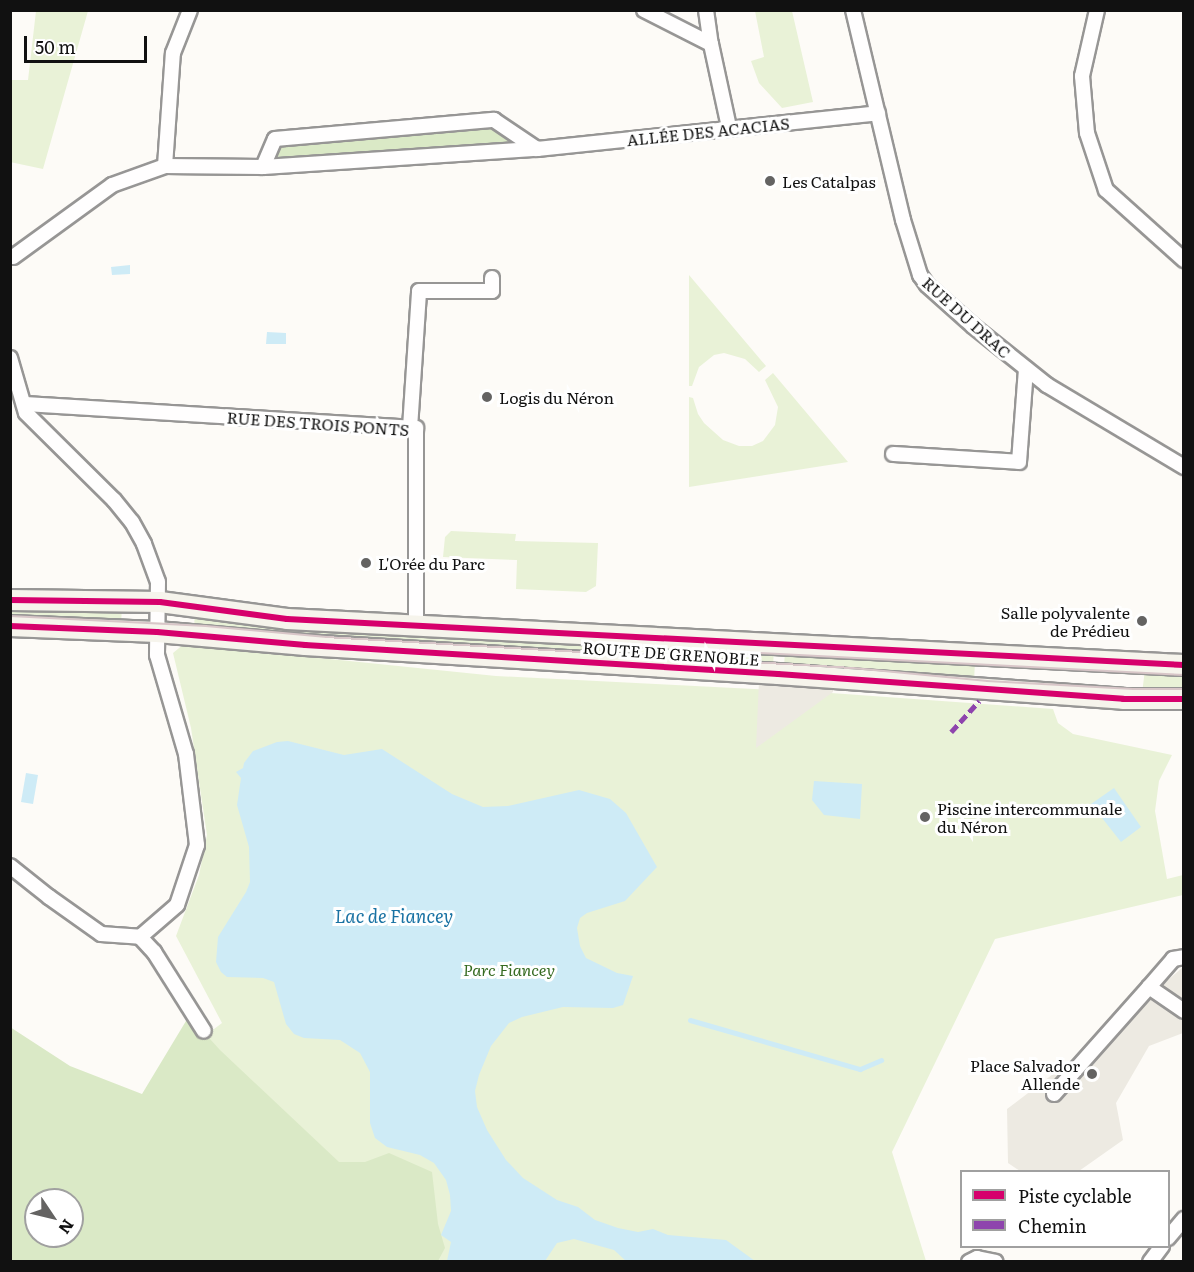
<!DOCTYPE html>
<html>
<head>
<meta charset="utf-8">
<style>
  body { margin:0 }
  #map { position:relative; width:1194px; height:1272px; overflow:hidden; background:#fdfbf7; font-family:Literata,serif }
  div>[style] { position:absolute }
  .green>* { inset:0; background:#e9f2d7 }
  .forest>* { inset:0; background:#dae9c6 }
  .plaza>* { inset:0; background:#edeae2 }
  .water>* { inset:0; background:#ceebf6 }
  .stream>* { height:5px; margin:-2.5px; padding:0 2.5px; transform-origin:2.5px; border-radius:2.5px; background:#ceebf6 }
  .roads { filter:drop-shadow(2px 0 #979695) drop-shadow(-2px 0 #979695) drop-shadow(0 2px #979695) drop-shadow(0 -2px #979695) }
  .minor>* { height:14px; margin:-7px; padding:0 7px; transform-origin:7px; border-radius:7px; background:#fffefe }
  .secondary>* { height:20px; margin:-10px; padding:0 10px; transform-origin:10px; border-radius:10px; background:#f6f4ec }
  .tram>* { height:1.5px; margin:-0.75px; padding:0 0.75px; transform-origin:0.75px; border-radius:0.75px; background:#d8c6c8 }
  .quiet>* { height:4.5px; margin-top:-2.25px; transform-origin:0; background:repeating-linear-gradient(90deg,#8e44ad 0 9px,transparent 0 13.5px) }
  .cycleway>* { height:6px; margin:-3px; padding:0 3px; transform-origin:3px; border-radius:3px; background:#d6006c }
  .dots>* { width:16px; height:16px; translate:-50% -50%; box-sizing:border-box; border:3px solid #fff; border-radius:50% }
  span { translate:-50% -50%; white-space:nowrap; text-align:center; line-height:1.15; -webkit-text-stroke:6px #fff; paint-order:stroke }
  .street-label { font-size:16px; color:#111 }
  .poi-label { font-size:16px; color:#111 }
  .left { translate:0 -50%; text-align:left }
  .right { translate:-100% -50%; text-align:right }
  .park-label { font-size:16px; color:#356a20; font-style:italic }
  .water-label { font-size:18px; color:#1972a3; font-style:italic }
  .frame { position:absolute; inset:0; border:12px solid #111; pointer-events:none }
  .legend { position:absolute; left:960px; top:1170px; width:210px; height:78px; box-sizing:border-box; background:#fff; border:2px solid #a0a0a0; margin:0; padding:8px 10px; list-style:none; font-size:18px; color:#111 }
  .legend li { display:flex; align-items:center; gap:12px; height:30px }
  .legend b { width:30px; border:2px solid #a0a0a0 }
  .north { position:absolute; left:24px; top:1188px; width:60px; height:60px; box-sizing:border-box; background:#fff; border:2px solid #a0a0a0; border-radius:50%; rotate:125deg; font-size:16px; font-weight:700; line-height:24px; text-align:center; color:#111 }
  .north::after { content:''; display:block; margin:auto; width:21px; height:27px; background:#646362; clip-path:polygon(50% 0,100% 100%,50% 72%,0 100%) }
  .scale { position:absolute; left:24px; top:36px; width:123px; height:27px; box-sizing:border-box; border:3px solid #111; border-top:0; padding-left:8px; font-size:18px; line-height:21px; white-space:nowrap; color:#111; -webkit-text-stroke:4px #fff; paint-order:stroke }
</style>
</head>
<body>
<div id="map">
  <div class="green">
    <div style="clip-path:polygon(36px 11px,88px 11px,43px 169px,10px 162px,11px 80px,28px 80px)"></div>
    <div style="clip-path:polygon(755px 11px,792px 11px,813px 102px,782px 108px,759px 83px,751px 61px,764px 57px)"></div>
    <div style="clip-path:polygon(689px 275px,766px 366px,759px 372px,745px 359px,724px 353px,714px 355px,699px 367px,692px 386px,689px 386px)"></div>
    <div style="clip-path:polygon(773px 373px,848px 462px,689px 487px,689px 397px,693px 398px,698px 414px,704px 423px,723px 440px,739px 446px,752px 446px,763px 441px,775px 425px,778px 407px,765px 380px)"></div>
    <div style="clip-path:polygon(451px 531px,516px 534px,515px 541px,598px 543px,596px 586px,586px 592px,516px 589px,517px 560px,443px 557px,445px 537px)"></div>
    <div style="clip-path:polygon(10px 605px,122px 605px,121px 626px,11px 621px)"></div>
    <div style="clip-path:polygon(195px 609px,774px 648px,773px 668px,194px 629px)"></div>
    <div style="clip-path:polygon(184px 644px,496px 676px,831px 693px,1053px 709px,1058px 723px,1073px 734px,1172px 755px,1159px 781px,1155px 811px,1167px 879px,1183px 875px,1183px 895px,995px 939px,892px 1152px,926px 1261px,360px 1261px,186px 1050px,222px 1023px,176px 936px,199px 875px,207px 835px,191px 728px,173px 653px)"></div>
    <div style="clip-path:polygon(785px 649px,975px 659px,974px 684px,784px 669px)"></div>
    <div style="clip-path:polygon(1145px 669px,1183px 671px,1183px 694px,1142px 694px)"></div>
  </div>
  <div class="forest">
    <div style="clip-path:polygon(494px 120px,537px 149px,263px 167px,275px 139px)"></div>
    <div style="clip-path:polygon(evenodd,189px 1016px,220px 1050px,339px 1162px,365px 1162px,389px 1153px,432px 1172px,438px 1224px,445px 1248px,438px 1261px,11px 1261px,10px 1027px,70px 1066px,142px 1094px,189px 1016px,36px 1200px,72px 1200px,72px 1236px,36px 1236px,36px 1200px)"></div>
  </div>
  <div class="plaza">
    <div style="clip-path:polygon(759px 681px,833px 687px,833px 692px,756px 748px)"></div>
    <div style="clip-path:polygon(1183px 967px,1183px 1033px,1149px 1046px,1116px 1103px,1123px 1140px,1079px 1171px,1020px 1171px,1008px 1163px,1007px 1109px,1107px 1033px)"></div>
  </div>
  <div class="water">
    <div style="clip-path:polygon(130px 265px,130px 274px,112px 275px,111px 267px)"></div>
    <div style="clip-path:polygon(267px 332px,286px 333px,286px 344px,266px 344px)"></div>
    <div style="clip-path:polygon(288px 741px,344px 755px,382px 749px,452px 794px,483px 807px,508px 806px,579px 790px,610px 799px,626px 813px,657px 867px,625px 901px,587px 913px,580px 918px,577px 928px,580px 946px,586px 958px,617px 973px,633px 976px,623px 1005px,613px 1008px,563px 1007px,522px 1017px,509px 1023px,491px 1046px,479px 1075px,475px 1091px,477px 1107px,487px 1130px,506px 1160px,523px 1178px,557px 1200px,578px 1207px,595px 1220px,618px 1228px,638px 1232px,653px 1229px,668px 1235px,726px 1240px,755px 1261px,626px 1261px,614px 1250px,574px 1239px,557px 1243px,545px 1261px,447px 1261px,451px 1242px,441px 1235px,451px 1211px,450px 1195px,446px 1180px,434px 1163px,420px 1155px,387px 1147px,375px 1138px,370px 1123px,370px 1072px,360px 1053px,340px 1040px,304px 1038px,294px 1034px,286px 1024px,274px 982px,263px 978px,227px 977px,221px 972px,216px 962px,218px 937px,246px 892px,250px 882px,249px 847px,237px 805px,241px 778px,236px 772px,243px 768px,244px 763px,253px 751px,277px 742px)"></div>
    <div style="clip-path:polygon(26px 773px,38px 775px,33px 804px,21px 802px)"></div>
    <div style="clip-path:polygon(814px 781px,862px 784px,860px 819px,824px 815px,812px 800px)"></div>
    <div style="clip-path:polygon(1114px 788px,1141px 827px,1121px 842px,1091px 804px)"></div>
  </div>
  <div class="stream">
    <div style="left:690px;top:1020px;width:177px;rotate:16.1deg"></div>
    <div style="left:860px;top:1069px;width:23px;rotate:-23deg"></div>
  </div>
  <div class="roads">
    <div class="minor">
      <div style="left:644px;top:10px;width:75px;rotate:26.9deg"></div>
      <div style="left:711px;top:44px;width:85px;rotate:77.8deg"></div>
      <div style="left:706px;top:10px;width:34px;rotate:82deg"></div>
      <div style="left:853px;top:10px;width:216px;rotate:76.6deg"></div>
      <div style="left:903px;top:220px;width:58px;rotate:72.8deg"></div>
      <div style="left:920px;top:275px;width:12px;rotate:55deg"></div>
      <div style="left:927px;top:285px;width:62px;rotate:41.7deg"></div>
      <div style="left:973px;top:326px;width:95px;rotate:38.6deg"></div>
      <div style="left:1047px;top:385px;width:160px;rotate:30.9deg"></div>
      <div style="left:1097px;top:10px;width:68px;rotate:102.8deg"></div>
      <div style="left:1082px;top:76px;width:57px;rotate:85deg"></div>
      <div style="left:1087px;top:133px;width:60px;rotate:71.6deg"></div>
      <div style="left:1106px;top:190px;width:105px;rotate:41.9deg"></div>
      <div style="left:165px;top:166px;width:113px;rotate:-86deg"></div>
      <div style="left:173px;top:53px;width:46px;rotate:-68.4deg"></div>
      <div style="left:263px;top:167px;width:30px;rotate:-67deg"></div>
      <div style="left:275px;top:139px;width:220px;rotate:-5deg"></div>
      <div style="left:494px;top:120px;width:52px;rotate:34deg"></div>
      <div style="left:13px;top:257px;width:122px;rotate:-36deg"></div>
      <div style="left:112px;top:185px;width:56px;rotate:-19.7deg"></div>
      <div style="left:165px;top:166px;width:98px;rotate:0.6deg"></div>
      <div style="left:263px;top:167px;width:275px;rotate:-3.8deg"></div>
      <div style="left:537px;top:149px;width:343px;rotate:-6deg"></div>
      <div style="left:10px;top:358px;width:57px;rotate:73.8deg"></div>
      <div style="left:26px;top:413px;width:124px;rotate:44.7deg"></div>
      <div style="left:114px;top:500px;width:28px;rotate:51deg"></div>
      <div style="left:132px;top:522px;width:25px;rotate:61deg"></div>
      <div style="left:144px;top:544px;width:40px;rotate:69.8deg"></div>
      <div style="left:158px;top:582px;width:73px;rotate:90.8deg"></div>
      <div style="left:157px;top:655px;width:103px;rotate:73.7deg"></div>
      <div style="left:186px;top:754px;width:92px;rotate:83.1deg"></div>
      <div style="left:197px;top:845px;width:63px;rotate:108.4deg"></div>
      <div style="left:177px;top:905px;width:49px;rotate:139.1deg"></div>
      <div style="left:24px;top:404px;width:393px;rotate:3.5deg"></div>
      <div style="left:416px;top:428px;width:198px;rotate:90deg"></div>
      <div style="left:410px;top:428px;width:137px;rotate:-86.2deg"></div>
      <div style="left:419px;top:291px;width:73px"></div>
      <div style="left:492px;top:291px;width:13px;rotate:-90deg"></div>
      <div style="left:893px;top:454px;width:126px;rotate:3.6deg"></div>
      <div style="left:1019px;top:462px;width:93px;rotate:-85.7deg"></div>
      <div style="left:10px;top:866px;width:50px;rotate:38.5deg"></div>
      <div style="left:49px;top:897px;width:64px;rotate:35.4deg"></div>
      <div style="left:101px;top:934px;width:39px;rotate:4deg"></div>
      <div style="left:140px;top:937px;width:21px;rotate:47deg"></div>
      <div style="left:154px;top:952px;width:93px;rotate:57.7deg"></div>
      <div style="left:1149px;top:987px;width:37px;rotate:-49deg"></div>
      <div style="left:1173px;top:959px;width:11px;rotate:-10deg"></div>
      <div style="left:1054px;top:1094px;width:143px;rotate:-48.4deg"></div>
      <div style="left:1149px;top:987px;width:42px;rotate:34.4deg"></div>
      <div style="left:1168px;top:1238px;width:25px;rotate:-50deg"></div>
      <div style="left:969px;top:1262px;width:9px;rotate:-27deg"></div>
      <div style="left:977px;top:1258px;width:19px;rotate:12deg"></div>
      <div style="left:1150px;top:1262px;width:20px;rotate:-53deg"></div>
    </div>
    <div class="secondary">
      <div style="left:10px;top:600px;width:150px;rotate:0.8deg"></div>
      <div style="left:160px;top:602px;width:128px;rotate:7.6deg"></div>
      <div style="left:287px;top:619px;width:898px;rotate:2.94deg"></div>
      <div style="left:10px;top:626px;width:147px;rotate:2.3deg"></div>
      <div style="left:157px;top:632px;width:149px;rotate:5deg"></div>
      <div style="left:305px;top:645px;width:474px;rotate:3.5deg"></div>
      <div style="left:778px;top:674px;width:346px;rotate:4.1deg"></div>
      <div style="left:1123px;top:699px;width:61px"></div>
    </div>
  </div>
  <div class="tram">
    <div style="left:10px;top:616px;width:196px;rotate:2.9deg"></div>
    <div style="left:206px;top:626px;width:121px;rotate:5.2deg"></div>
    <div style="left:326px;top:637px;width:528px;rotate:3.37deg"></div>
    <div style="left:853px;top:668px;width:135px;rotate:5.5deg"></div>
    <div style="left:987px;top:681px;width:146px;rotate:3.1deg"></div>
    <div style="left:1133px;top:689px;width:51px"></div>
    <div style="left:683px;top:649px;width:502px;rotate:2.97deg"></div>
  </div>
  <div class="quiet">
    <div style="left:951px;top:732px;width:42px;rotate:-47.9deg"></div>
  </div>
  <div class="cycleway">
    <div style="left:10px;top:600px;width:150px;rotate:0.8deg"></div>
    <div style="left:160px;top:602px;width:128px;rotate:7.6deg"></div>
    <div style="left:287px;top:619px;width:898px;rotate:2.94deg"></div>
    <div style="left:10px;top:626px;width:147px;rotate:2.3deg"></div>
    <div style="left:157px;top:632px;width:149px;rotate:5deg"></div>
    <div style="left:305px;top:645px;width:474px;rotate:3.5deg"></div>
    <div style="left:778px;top:674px;width:346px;rotate:4.1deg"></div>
    <div style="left:1123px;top:699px;width:61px"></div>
  </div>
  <div class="dots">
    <div style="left:770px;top:181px;background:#646362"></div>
    <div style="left:487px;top:397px;background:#646362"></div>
    <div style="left:366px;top:563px;background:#646362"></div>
    <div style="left:1142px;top:621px;background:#646362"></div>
    <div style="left:925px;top:817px;background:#646362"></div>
    <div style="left:1092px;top:1074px;background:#646362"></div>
  </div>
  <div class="street-label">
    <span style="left:708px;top:131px;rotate:-6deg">ALLÉE DES ACACIAS</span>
    <span style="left:967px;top:317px;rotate:42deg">RUE DU DRAC</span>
    <span style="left:318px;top:423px;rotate:4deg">RUE DES TROIS PONTS</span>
    <span style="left:671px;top:653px;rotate:4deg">ROUTE DE GRENOBLE</span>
  </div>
  <div class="poi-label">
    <span class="left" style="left:782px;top:181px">Les Catalpas</span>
    <span class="left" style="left:499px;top:397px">Logis du Néron</span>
    <span class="left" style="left:378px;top:563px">L'Orée du Parc</span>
    <span class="right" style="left:1130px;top:621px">Salle polyvalente<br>de Prédieu</span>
    <span class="left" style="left:937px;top:817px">Piscine intercommunale<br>du Néron</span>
    <span class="right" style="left:1080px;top:1074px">Place Salvador<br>Allende</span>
  </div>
  <div class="park-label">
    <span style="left:509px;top:969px">Parc Fiancey</span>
  </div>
  <div class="water-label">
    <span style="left:394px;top:916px">Lac de Fiancey</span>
  </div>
  <div class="frame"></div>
  <ul class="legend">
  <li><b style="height:8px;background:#d6006c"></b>Piste cyclable</li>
  <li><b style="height:8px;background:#8e44ad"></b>Chemin</li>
  </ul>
  <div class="north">N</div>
  <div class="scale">50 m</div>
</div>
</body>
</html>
